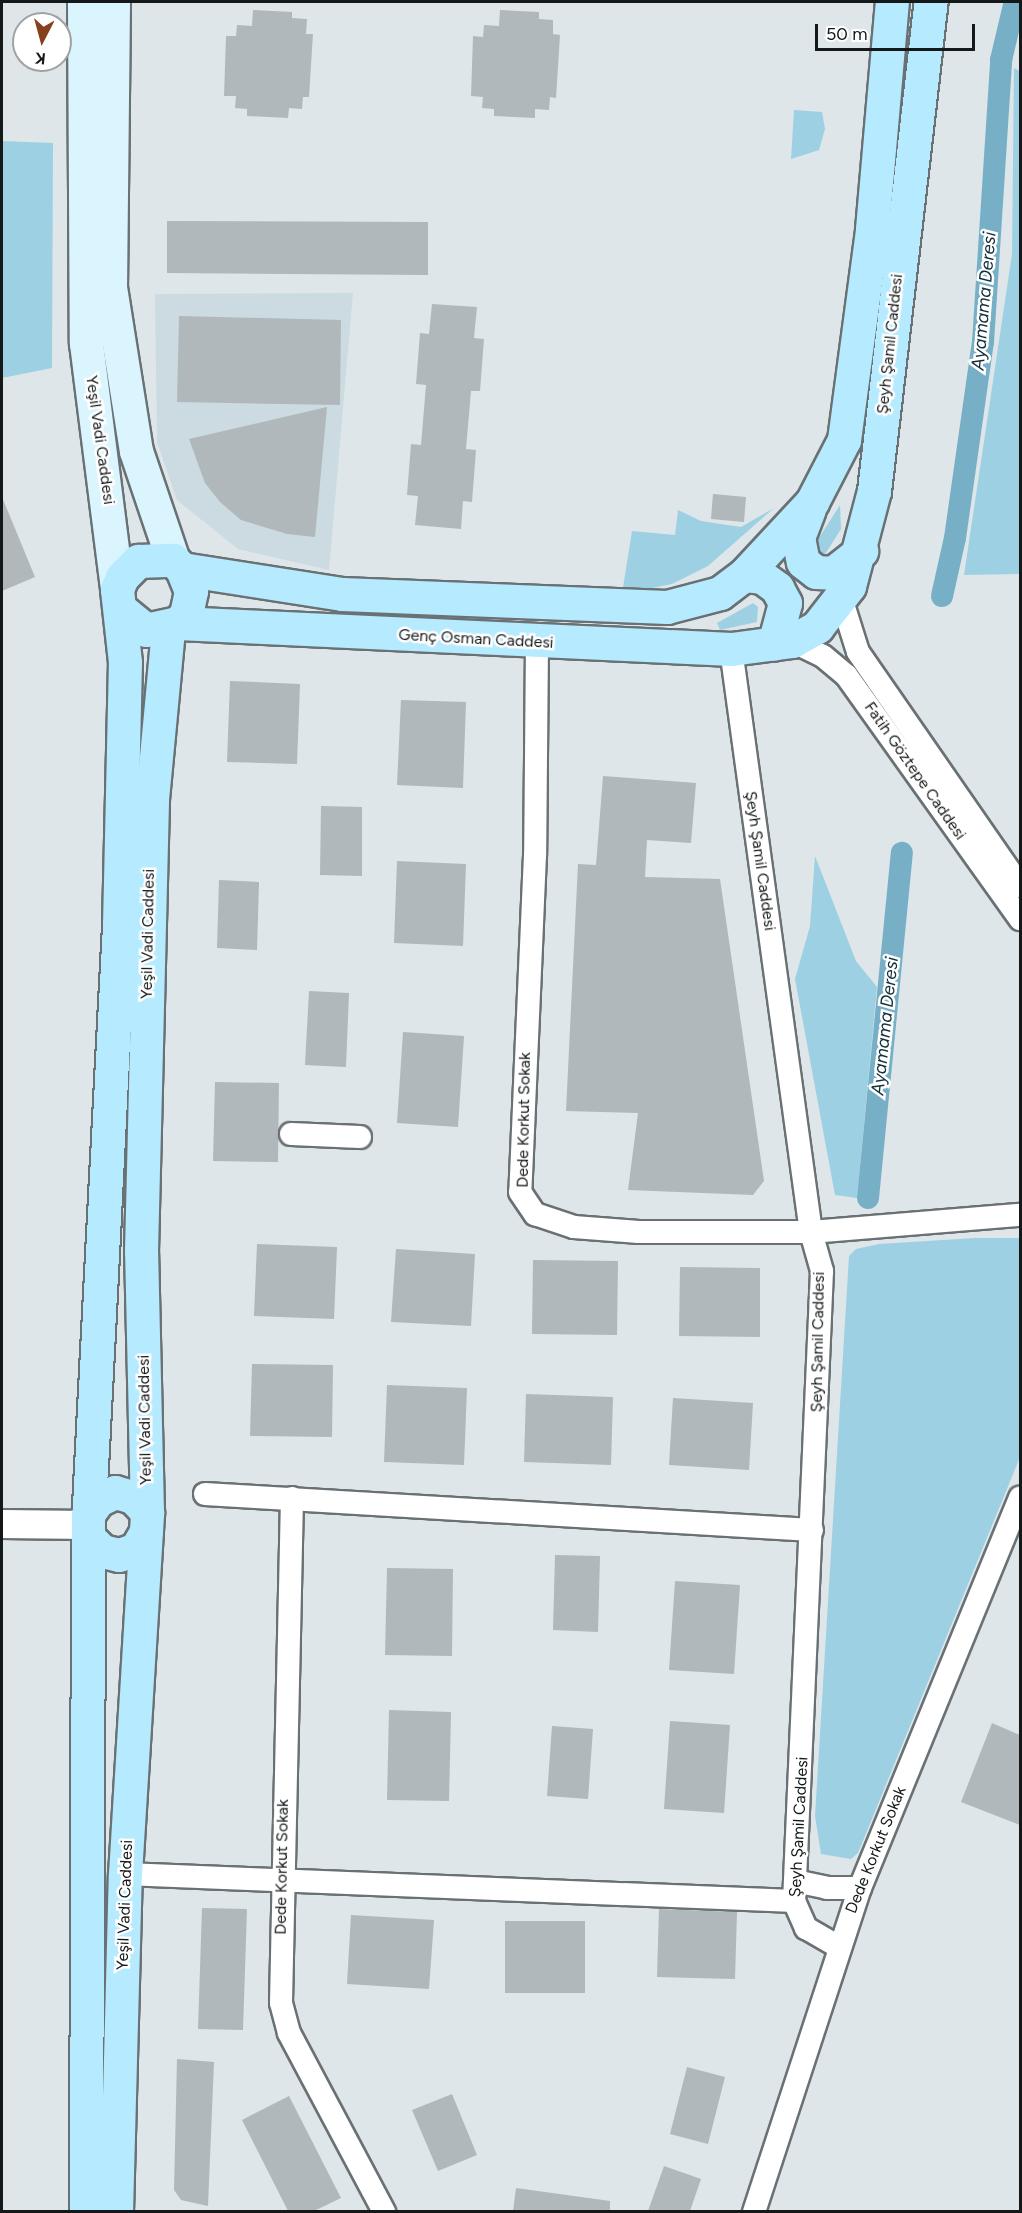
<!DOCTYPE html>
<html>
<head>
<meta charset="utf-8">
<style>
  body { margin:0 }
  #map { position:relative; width:1022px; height:2213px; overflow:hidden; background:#dee6e9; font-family:Figtree,sans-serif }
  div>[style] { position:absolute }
  .built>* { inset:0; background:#cbdbe1 }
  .green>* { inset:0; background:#9ed0e3 }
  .canal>* { height:22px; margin:-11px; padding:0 11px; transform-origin:11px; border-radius:11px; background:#77b0c6 }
  .building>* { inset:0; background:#b0b8bb }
  .roads { filter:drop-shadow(2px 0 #6a7174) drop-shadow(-2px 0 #6a7174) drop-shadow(0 2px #6a7174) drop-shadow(0 -2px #6a7174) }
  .minor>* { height:22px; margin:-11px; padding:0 11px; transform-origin:11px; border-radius:11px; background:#fff }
  .tertiary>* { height:28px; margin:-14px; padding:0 14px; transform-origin:14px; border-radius:14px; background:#fff }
  .secondary>* { height:33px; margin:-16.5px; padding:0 16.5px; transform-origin:16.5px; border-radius:16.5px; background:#dbf5ff }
  .primary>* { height:33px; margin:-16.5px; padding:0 16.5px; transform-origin:16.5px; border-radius:16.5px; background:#b6ebff }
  span { translate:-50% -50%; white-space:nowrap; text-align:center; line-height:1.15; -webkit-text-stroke:5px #fff; paint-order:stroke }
  .street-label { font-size:16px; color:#151819 }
  .water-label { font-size:18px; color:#122f39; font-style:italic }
  .frame { position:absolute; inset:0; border:3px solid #151819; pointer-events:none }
  .north { position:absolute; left:12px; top:12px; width:60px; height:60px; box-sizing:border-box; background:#fff; border:2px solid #a1a3a3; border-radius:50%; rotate:186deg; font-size:16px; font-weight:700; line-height:24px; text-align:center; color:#151819 }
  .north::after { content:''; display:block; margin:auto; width:21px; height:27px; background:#87401e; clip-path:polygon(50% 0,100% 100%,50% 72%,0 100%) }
  .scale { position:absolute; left:815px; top:24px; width:160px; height:27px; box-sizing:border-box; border:3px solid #151819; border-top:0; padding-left:8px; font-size:18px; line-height:21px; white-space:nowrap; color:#151819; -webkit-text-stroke:4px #fff; paint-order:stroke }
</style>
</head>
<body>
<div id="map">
  <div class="built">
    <div style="clip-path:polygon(353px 293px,329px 570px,238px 549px,177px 500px,157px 442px,155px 294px)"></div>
  </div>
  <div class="green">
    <div style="clip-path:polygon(1014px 68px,1020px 71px,1020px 574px,964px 575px,1012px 254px)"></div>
    <div style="clip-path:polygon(794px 110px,822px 112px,825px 129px,819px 150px,791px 159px)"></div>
    <div style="clip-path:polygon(2px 141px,53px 143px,52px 368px,2px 378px)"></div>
    <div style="clip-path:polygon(840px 505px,841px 529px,824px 556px,817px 549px,817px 541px)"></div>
    <div style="clip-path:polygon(774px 508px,708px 566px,672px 584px,622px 594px,632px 531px,675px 535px,678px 510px,701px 521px,741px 527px)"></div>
    <div style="clip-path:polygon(753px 603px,758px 607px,757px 622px,720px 630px,717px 623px)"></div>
    <div style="clip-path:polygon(815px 856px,856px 961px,877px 987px,857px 1198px,835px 1195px,795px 979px,810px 926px)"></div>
    <div style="clip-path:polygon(975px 1238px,1020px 1238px,1020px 1457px,858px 1853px,851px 1859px,821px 1854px,815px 1816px,849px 1256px,856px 1249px,879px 1244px)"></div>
  </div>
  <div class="canal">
    <div style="left:942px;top:596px;width:59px;rotate:-77.4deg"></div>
    <div style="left:955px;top:538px;width:198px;rotate:-81.9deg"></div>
    <div style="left:983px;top:342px;width:283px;rotate:-86.3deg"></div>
    <div style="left:1001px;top:60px;width:57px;rotate:-76.7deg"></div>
    <div style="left:868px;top:1198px;width:347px;rotate:-84.4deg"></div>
  </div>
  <div class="building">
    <div style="clip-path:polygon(253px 10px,292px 12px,292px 18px,307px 19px,306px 34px,313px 34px,309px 97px,303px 97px,302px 109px,289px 108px,288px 118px,247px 116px,247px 109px,235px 108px,236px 96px,224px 96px,226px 36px,236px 36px,237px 25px,252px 26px)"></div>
    <div style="clip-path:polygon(500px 10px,539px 12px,539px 19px,553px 20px,553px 34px,560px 35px,556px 98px,550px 97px,549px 110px,535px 109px,535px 118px,494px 116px,494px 109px,482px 108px,483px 97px,471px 96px,473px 36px,483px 37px,484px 25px,499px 26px)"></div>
    <div style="clip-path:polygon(167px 221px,428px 222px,428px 275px,167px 273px)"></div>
    <div style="clip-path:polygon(432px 304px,477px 307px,474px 338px,484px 339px,480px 391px,471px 391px,466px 449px,476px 450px,472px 502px,463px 501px,461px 529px,415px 525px,418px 496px,407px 495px,411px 444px,421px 445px,426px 385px,416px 384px,420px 333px,429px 334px)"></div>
    <div style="clip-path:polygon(179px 316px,341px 320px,340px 405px,177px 402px)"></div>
    <div style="clip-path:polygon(327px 407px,315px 537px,287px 534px,241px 520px,220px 502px,205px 483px,189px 439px)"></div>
    <div style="clip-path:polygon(713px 494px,746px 497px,744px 522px,711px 519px)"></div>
    <div style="clip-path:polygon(2px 497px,35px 577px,2px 591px)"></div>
    <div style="clip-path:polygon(230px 681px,300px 684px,297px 764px,227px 762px)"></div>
    <div style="clip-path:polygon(401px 700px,466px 702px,463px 788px,397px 785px)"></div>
    <div style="clip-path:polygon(603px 776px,696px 783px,691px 843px,647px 840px,645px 877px,720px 879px,764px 1181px,753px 1195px,628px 1190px,638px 1113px,566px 1111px,578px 864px,596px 865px)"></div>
    <div style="clip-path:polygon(321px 806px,362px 807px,362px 876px,320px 875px)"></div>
    <div style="clip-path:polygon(397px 861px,466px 864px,463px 946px,394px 943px)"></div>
    <div style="clip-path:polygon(219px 880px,259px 882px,257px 950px,217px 948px)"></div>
    <div style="clip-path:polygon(309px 991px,349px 993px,346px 1067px,305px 1065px)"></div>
    <div style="clip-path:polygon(403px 1032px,464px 1036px,458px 1127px,397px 1123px)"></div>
    <div style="clip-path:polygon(215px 1082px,279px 1083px,278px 1162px,213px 1161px)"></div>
    <div style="clip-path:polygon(257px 1244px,337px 1247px,334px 1319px,254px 1316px)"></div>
    <div style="clip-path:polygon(396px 1249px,475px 1254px,471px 1326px,391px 1322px)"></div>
    <div style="clip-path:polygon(533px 1260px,618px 1261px,617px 1335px,532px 1334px)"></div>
    <div style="clip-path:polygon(680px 1267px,760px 1268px,760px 1337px,679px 1336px)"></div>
    <div style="clip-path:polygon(252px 1364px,333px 1365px,332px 1437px,250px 1436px)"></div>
    <div style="clip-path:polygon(387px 1385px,467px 1388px,464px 1465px,384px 1462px)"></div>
    <div style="clip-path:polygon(526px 1394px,613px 1397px,611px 1465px,524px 1462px)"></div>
    <div style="clip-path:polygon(673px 1398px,753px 1403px,749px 1470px,669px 1465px)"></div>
    <div style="clip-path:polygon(555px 1555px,600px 1556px,598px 1632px,553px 1630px)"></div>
    <div style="clip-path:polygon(387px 1568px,453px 1569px,452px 1656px,385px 1655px)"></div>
    <div style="clip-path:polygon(675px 1581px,740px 1585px,734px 1674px,669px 1670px)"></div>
    <div style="clip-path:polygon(389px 1710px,451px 1712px,449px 1801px,387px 1800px)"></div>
    <div style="clip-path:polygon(670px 1721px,730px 1725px,724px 1813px,664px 1809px)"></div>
    <div style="clip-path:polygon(992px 1723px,1020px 1735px,1020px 1825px,961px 1802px)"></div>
    <div style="clip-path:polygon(552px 1726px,593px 1729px,588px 1799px,547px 1796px)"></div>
    <div style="clip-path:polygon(202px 1908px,247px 1909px,243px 2030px,198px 2029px)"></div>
    <div style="clip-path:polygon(659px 1909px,737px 1912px,735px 1979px,657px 1977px)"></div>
    <div style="clip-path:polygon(351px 1915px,434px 1920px,429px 1989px,347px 1984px)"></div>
    <div style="clip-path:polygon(505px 1921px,585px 1921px,585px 1993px,505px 1993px)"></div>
    <div style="clip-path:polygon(177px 2059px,214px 2062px,208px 2206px,181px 2200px,174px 2190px)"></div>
    <div style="clip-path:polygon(687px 2067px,725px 2077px,708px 2144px,670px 2134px)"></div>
    <div style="clip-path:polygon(452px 2094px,477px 2155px,438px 2171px,412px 2110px)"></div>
    <div style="clip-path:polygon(289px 2096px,341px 2198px,314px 2211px,288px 2211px,242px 2120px)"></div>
    <div style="clip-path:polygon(664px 2166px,701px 2179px,690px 2211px,648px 2211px)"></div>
    <div style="clip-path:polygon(516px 2188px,610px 2201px,610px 2211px,513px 2211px)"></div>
  </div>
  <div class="roads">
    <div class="minor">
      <div style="left:842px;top:601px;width:53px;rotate:72.6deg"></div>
      <div style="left:858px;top:652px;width:285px;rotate:55.3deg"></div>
      <div style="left:792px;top:641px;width:34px;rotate:26deg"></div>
      <div style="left:823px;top:656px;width:30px;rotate:40deg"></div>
      <div style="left:846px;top:675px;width:300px;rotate:54.5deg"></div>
      <div style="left:537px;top:642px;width:213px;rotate:90.5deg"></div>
      <div style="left:535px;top:855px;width:337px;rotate:92.5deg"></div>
      <div style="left:520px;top:1192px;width:27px;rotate:56deg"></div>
      <div style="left:535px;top:1214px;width:41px;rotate:18.4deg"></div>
      <div style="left:574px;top:1227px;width:65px;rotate:4.4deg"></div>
      <div style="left:639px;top:1232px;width:172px"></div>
      <div style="left:811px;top:1232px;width:210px;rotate:-4.7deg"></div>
      <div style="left:731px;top:649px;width:588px;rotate:82.19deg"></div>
      <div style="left:811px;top:1232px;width:41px;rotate:74.2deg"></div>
      <div style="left:822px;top:1271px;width:631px;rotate:92.54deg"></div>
      <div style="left:794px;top:1901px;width:30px;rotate:66deg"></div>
      <div style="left:806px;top:1928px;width:38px;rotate:30deg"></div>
      <div style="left:291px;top:1134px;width:69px;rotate:2.5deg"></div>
      <div style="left:205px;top:1494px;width:608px;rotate:3.39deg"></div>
      <div style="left:292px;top:1498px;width:505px;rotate:91.25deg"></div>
      <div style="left:281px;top:2003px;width:31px;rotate:75deg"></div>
      <div style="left:289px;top:2033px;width:203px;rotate:62deg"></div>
      <div style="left:125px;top:1874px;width:670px;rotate:2.31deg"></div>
      <div style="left:795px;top:1881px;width:33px;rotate:12deg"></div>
      <div style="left:827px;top:1888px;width:33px"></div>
      <div style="left:754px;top:2212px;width:341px;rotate:-71.9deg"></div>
      <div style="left:860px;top:1888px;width:422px;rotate:-67.7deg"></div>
    </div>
    <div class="tertiary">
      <div style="left:2px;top:1524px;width:86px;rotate:0.7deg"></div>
    </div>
    <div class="secondary">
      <div style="left:84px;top:2px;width:341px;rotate:89.7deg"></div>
      <div style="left:86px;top:343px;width:248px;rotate:82.8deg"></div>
      <div style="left:113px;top:2px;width:285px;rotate:90.6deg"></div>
      <div style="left:110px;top:287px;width:166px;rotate:81deg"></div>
      <div style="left:136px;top:451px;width:115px;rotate:71.3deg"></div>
    </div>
    <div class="primary">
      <div style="left:809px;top:509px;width:30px;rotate:111deg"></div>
      <div style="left:798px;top:537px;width:25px;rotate:79deg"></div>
      <div style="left:803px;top:562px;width:16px;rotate:38deg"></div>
      <div style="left:816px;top:572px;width:17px;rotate:3deg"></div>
      <div style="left:833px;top:573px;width:36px;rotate:-38deg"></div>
      <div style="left:182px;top:569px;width:162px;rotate:8.9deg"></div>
      <div style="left:342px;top:594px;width:325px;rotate:2.3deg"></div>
      <div style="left:667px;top:607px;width:55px;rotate:-14.8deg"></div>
      <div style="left:720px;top:593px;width:30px;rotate:-37deg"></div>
      <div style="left:744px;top:575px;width:100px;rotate:-47deg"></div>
      <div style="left:812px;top:502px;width:70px;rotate:-62.7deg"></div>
      <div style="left:844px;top:440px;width:213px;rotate:-82.4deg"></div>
      <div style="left:872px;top:229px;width:228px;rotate:-85deg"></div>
      <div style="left:744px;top:575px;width:18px;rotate:6deg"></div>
      <div style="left:762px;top:577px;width:19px;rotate:36deg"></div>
      <div style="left:777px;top:588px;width:17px;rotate:62deg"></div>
      <div style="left:785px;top:603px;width:42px;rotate:105deg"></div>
      <div style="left:178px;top:623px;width:554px;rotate:2.69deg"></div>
      <div style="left:731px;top:649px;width:62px;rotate:-7.5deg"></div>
      <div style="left:792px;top:641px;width:29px;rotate:-29deg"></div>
      <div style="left:817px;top:627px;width:52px;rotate:-52deg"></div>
      <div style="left:849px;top:586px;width:98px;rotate:-75.3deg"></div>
      <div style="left:874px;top:491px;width:492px;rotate:-83.4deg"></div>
      <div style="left:88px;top:1514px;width:17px;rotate:-54deg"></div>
      <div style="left:98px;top:1500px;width:19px;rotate:-25deg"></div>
      <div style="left:115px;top:1492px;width:19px;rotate:16deg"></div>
      <div style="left:133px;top:1497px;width:21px;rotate:47deg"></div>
      <div style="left:89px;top:1538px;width:18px;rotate:45deg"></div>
      <div style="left:102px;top:1551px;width:17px;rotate:13deg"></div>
      <div style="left:119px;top:1555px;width:18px;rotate:-19deg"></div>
      <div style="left:136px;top:1549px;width:20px;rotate:-60deg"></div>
      <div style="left:86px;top:2212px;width:687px;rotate:-89.83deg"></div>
      <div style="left:88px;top:1525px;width:601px;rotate:-87.04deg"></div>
      <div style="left:119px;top:925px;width:263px;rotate:-88.7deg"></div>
      <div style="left:125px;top:662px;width:73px;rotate:-96.3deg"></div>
      <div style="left:117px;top:589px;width:13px;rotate:-67deg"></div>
      <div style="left:122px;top:577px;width:23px;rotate:-45deg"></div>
      <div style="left:138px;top:561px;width:35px;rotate:-2deg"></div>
      <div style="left:173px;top:560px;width:13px;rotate:45deg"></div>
      <div style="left:182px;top:569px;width:24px;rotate:68deg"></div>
      <div style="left:191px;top:591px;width:24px;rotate:102deg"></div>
      <div style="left:186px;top:614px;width:12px;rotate:132deg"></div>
      <div style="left:178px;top:623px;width:33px;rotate:168deg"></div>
      <div style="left:146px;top:630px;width:32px;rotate:-141deg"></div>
      <div style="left:116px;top:2212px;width:338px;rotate:-88.5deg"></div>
      <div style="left:125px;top:1874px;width:363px;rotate:-86.5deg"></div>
      <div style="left:147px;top:1512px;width:261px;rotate:-91.3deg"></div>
      <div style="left:141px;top:1251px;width:452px;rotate:-88.6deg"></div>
      <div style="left:152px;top:799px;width:171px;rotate:-84.6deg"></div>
    </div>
  </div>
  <div class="street-label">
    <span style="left:890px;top:344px;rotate:-84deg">Şeyh Şamil Caddesi</span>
    <span style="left:100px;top:440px;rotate:82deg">Yeşil Vadi Caddesi</span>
    <span style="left:476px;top:639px;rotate:3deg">Genç Osman Caddesi</span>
    <span style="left:915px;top:771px;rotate:55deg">Fatih Göztepe Caddesi</span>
    <span style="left:760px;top:861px;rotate:82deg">Şeyh Şamil Caddesi</span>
    <span style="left:148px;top:934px;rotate:-89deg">Yeşil Vadi Caddesi</span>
    <span style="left:524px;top:1120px;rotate:-89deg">Dede Korkut Sokak</span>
    <span style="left:818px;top:1342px;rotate:-89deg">Şeyh Şamil Caddesi</span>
    <span style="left:145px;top:1420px;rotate:-91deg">Yeşil Vadi Caddesi</span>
    <span style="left:799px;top:1827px;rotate:-87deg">Şeyh Şamil Caddesi</span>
    <span style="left:876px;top:1850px;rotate:-68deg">Dede Korkut Sokak</span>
    <span style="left:282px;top:1867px;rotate:-89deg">Dede Korkut Sokak</span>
    <span style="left:125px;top:1905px;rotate:-88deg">Yeşil Vadi Caddesi</span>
  </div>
  <div class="water-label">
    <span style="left:984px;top:301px;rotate:-85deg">Ayamama Deresi</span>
    <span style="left:885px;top:1026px;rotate:-84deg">Ayamama Deresi</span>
  </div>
  <div class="frame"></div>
  <div class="north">K</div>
  <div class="scale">50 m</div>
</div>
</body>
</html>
